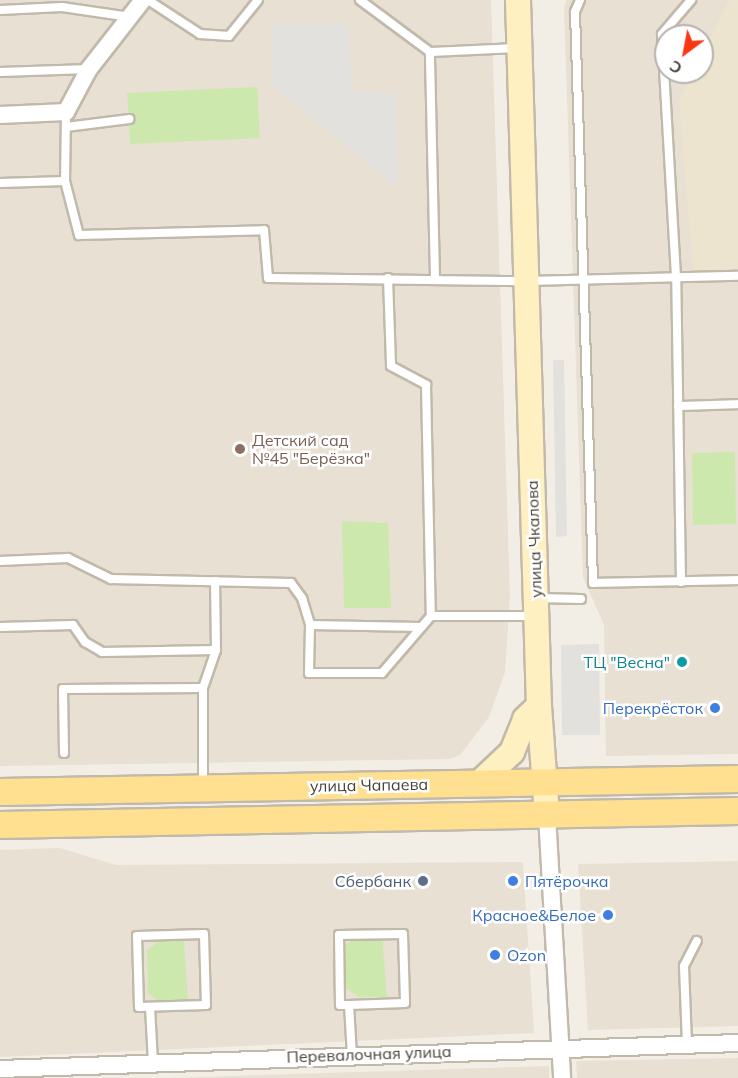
<!DOCTYPE html>
<html>
<head>
<meta charset="utf-8">
<style>
  body { margin:0 }
  #map { position:relative; width:738px; height:1078px; overflow:hidden; background:#f3eee5; font-family:Mulish,sans-serif }
  div>[style] { position:absolute }
  .residential>* { inset:0; background:#e7e0d3 }
  .education>* { inset:0; background:#ece4ce }
  .green>* { inset:0; background:#cde8ad }
  .parking>* { inset:0; background:#e3e1dd }
  .roads { filter:drop-shadow(2px 0 #c1b9aa) drop-shadow(-2px 0 #c1b9aa) drop-shadow(0 2px #c1b9aa) drop-shadow(0 -2px #c1b9aa) }
  .lane>* { height:8px; margin:-4px; padding:0 4px; transform-origin:4px; border-radius:4px; background:#fff }
  .street>* { height:16px; margin:-8px; padding:0 8px; transform-origin:8px; border-radius:8px; background:#fff }
  .secondary>* { height:24px; margin:-12px; padding:0 12px; transform-origin:12px; border-radius:12px; background:#fff0c2 }
  .primary>* { height:26px; margin:-13px; padding:0 13px; transform-origin:13px; border-radius:13px; background:#ffe091 }
  .dots>* { width:16px; height:16px; translate:-50% -50%; box-sizing:border-box; border:3px solid #fff; border-radius:50% }
  span { translate:-50% -50%; white-space:nowrap; text-align:center; line-height:1.15; -webkit-text-stroke:5px #fff; paint-order:stroke }
  .education-label { font-size:16px; color:#785e54 }
  .left { translate:0 -50%; text-align:left }
  .street-label { font-size:16px; color:#453e34 }
  .culture-label { font-size:16px; color:#0d838f }
  .right { translate:-100% -50%; text-align:right }
  .shop-label { font-size:16px; color:#366cbe }
  .service-label { font-size:16px; color:#4e5e75 }
  .north { position:absolute; left:654px; top:24px; width:60px; height:60px; box-sizing:border-box; background:#fff; border:2px solid #b5b2ae; border-radius:50%; rotate:212deg; font-size:16px; font-weight:700; line-height:24px; text-align:center; color:#453e34 }
  .north::after { content:''; display:block; margin:auto; width:21px; height:27px; background:#fc3512; clip-path:polygon(50% 0,100% 100%,50% 72%,0 100%) }
</style>
</head>
<body>
<div id="map">
  <div class="residential">
    <div style="clip-path:polygon(0 0,491px 0,510px 597px,505px 672px,489px 717px,461px 754px,450px 759px,0 766px)"></div>
    <div style="clip-path:polygon(evenodd,567px 0,738px 0,738px 754px,606px 756px,604px 625px,583px 577px,564px 7px,567px 0,666px 36px,702px 36px,702px 72px,666px 72px,666px 36px)"></div>
    <div style="clip-path:polygon(60px 848px,116px 865px,523px 862px,534px 1033px,0 1057px,0 850px)"></div>
    <div style="clip-path:polygon(738px 861px,738px 1026px,588px 1030px,578px 864px)"></div>
    <div style="clip-path:polygon(738px 1058px,738px 1078px,577px 1078px,576px 1061px)"></div>
    <div style="clip-path:polygon(549px 1066px,549px 1078px,169px 1078px)"></div>
  </div>
  <div class="education">
    <div style="clip-path:polygon(729px 0,738px 0,738px 269px,693px 271px,679px 101px,693px 72px,702px 72px,702px 54px)"></div>
  </div>
  <div class="green">
    <div style="clip-path:polygon(257px 87px,260px 138px,130px 144px,127px 93px)"></div>
    <div style="clip-path:polygon(735px 452px,736px 524px,693px 525px,692px 453px)"></div>
    <div style="clip-path:polygon(342px 521px,388px 523px,391px 608px,344px 608px)"></div>
    <div style="clip-path:polygon(382px 936px,387px 997px,359px 997px,346px 988px,345px 945px,357px 937px)"></div>
    <div style="clip-path:polygon(159px 941px,184px 941px,188px 1002px,161px 1003px,148px 993px,147px 950px)"></div>
  </div>
  <div class="parking">
    <div style="clip-path:polygon(271px 23px,348px 24px,352px 90px,395px 94px,398px 188px,272px 86px)"></div>
    <div style="clip-path:polygon(553px 360px,564px 360px,567px 536px,556px 537px)"></div>
    <div style="clip-path:polygon(599px 644px,600px 735px,562px 735px,561px 645px)"></div>
  </div>
  <div class="roads">
    <div class="lane">
      <div style="left:148px;top:0;width:62px;rotate:33.2deg"></div>
      <div style="left:200px;top:34px;width:29px;rotate:4deg"></div>
      <div style="left:229px;top:36px;width:46px;rotate:-51.1deg"></div>
      <div style="left:360px;top:0;width:87px;rotate:36.6deg"></div>
      <div style="left:580px;top:0;width:13px;rotate:113deg"></div>
      <div style="left:575px;top:12px;width:571px;rotate:88.19deg"></div>
      <div style="left:593px;top:583px;width:145px;rotate:-1.2deg"></div>
      <div style="left:0;top:10px;width:62px;rotate:-2.8deg"></div>
      <div style="left:62px;top:7px;width:69px;rotate:8.4deg"></div>
      <div style="left:0;top:72px;width:89px;rotate:-1.9deg"></div>
      <div style="left:66px;top:112px;width:69px;rotate:90.8deg"></div>
      <div style="left:65px;top:181px;width:56px;rotate:75.5deg"></div>
      <div style="left:79px;top:235px;width:185px;rotate:-1.5deg"></div>
      <div style="left:264px;top:230px;width:48px;rotate:85.2deg"></div>
      <div style="left:268px;top:278px;width:259px;rotate:0.7deg"></div>
      <div style="left:527px;top:281px;width:211px;rotate:-1.4deg"></div>
      <div style="left:66px;top:127px;width:64px;rotate:-7.2deg"></div>
      <div style="left:0;top:183px;width:65px;rotate:-1.8deg"></div>
      <div style="left:388px;top:278px;width:88px;rotate:88deg"></div>
      <div style="left:391px;top:366px;width:40px;rotate:28deg"></div>
      <div style="left:426px;top:385px;width:231px;rotate:88.8deg"></div>
      <div style="left:435px;top:278px;width:226px;rotate:-91.3deg"></div>
      <div style="left:430px;top:52px;width:88px;rotate:-2.6deg"></div>
      <div style="left:678px;top:406px;width:60px;rotate:-1.9deg"></div>
      <div style="left:0;top:561px;width:68px;rotate:-2.5deg"></div>
      <div style="left:68px;top:558px;width:48px;rotate:26deg"></div>
      <div style="left:111px;top:579px;width:180px;rotate:1.3deg"></div>
      <div style="left:291px;top:583px;width:19px;rotate:54deg"></div>
      <div style="left:302px;top:598px;width:28px;rotate:73deg"></div>
      <div style="left:310px;top:625px;width:48px;rotate:91.2deg"></div>
      <div style="left:309px;top:673px;width:73px"></div>
      <div style="left:382px;top:673px;width:75px;rotate:-49.3deg"></div>
      <div style="left:431px;top:616px;width:103px"></div>
      <div style="left:681px;top:582px;width:305px;rotate:-90.9deg"></div>
      <div style="left:676px;top:277px;width:243px;rotate:-93.3deg"></div>
      <div style="left:662px;top:34px;width:45px;rotate:-49.5deg"></div>
      <div style="left:537px;top:598px;width:44px;rotate:1.3deg"></div>
      <div style="left:310px;top:625px;width:111px;rotate:1deg"></div>
      <div style="left:0;top:627px;width:73px;rotate:-1.6deg"></div>
      <div style="left:73px;top:625px;width:21px;rotate:55deg"></div>
      <div style="left:85px;top:642px;width:20px;rotate:30deg"></div>
      <div style="left:102px;top:652px;width:114px;rotate:-1deg"></div>
      <div style="left:64px;top:753px;width:64px;rotate:-90.9deg"></div>
      <div style="left:63px;top:689px;width:140px;rotate:-0.4deg"></div>
      <div style="left:203px;top:786px;width:98px;rotate:-90deg"></div>
      <div style="left:203px;top:688px;width:40px;rotate:-71.1deg"></div>
      <div style="left:216px;top:650px;width:69px;rotate:-90.8deg"></div>
      <div style="left:204px;top:934px;width:71px;rotate:88.4deg"></div>
      <div style="left:206px;top:1005px;width:67px;rotate:178.3deg"></div>
      <div style="left:139px;top:1007px;width:71px;rotate:-91.6deg"></div>
      <div style="left:137px;top:936px;width:67px;rotate:-1.7deg"></div>
      <div style="left:349px;top:1005px;width:9px;rotate:180deg"></div>
      <div style="left:340px;top:1005px;width:70px;rotate:-90.8deg"></div>
      <div style="left:339px;top:935px;width:64px;rotate:-0.9deg"></div>
      <div style="left:403px;top:934px;width:69px;rotate:88.3deg"></div>
      <div style="left:405px;top:1003px;width:56px;rotate:178deg"></div>
      <div style="left:349px;top:1005px;width:50px;rotate:86.6deg"></div>
      <div style="left:150px;top:1007px;width:56px;rotate:86.9deg"></div>
      <div style="left:687px;top:1044px;width:78px;rotate:-92.2deg"></div>
      <div style="left:684px;top:966px;width:28px;rotate:-63deg"></div>
    </div>
    <div class="street">
      <div style="left:0;top:115px;width:66px;rotate:-2.6deg"></div>
      <div style="left:66px;top:112px;width:49px;rotate:-61.9deg"></div>
      <div style="left:89px;top:69px;width:88px;rotate:-52deg"></div>
      <div style="left:547px;top:815px;width:263px;rotate:86.7deg"></div>
      <div style="left:0;top:1069px;width:738px;rotate:-2.02deg"></div>
    </div>
    <div class="secondary">
      <div style="left:518px;top:0;width:706px;rotate:88.3deg"></div>
      <div style="left:539px;top:706px;width:109px;rotate:85.8deg"></div>
      <div style="left:478px;top:784px;width:47px;rotate:-43.3deg"></div>
      <div style="left:512px;top:752px;width:35px;rotate:-68deg"></div>
      <div style="left:525px;top:719px;width:19px;rotate:-43deg"></div>
    </div>
    <div class="primary">
      <div style="left:0;top:792px;width:738px;rotate:-1.01deg"></div>
      <div style="left:0;top:825px;width:738px;rotate:-1.09deg"></div>
    </div>
  </div>
  <div class="dots">
    <div style="left:240px;top:449px;background:#8d6e63"></div>
    <div style="left:682px;top:662px;background:#0f9aa8"></div>
    <div style="left:715px;top:708px;background:#3f7fe0"></div>
    <div style="left:423px;top:881px;background:#5c6f8a"></div>
    <div style="left:513px;top:881px;background:#3f7fe0"></div>
    <div style="left:608px;top:915px;background:#3f7fe0"></div>
    <div style="left:495px;top:955px;background:#3f7fe0"></div>
  </div>
  <div class="education-label">
    <span class="left" style="left:252px;top:449px">Детский сад<br>№45 "Берёзка"</span>
  </div>
  <div class="street-label">
    <span style="left:534px;top:539px;rotate:-92deg">улица Чкалова</span>
    <span style="left:369px;top:785px;rotate:-1deg">улица Чапаева</span>
    <span style="left:369px;top:1054px;rotate:-2deg">Перевалочная улица</span>
  </div>
  <div class="culture-label">
    <span class="right" style="left:670px;top:662px">ТЦ "Весна"</span>
  </div>
  <div class="shop-label">
    <span class="right" style="left:703px;top:708px">Перекрёсток</span>
    <span class="left" style="left:525px;top:881px">Пятёрочка</span>
    <span class="right" style="left:596px;top:915px">Красное&amp;Белое</span>
    <span class="left" style="left:507px;top:955px">Ozon</span>
  </div>
  <div class="service-label">
    <span class="right" style="left:411px;top:881px">Сбербанк</span>
  </div>
  <div class="north">С</div>
</div>
</body>
</html>
